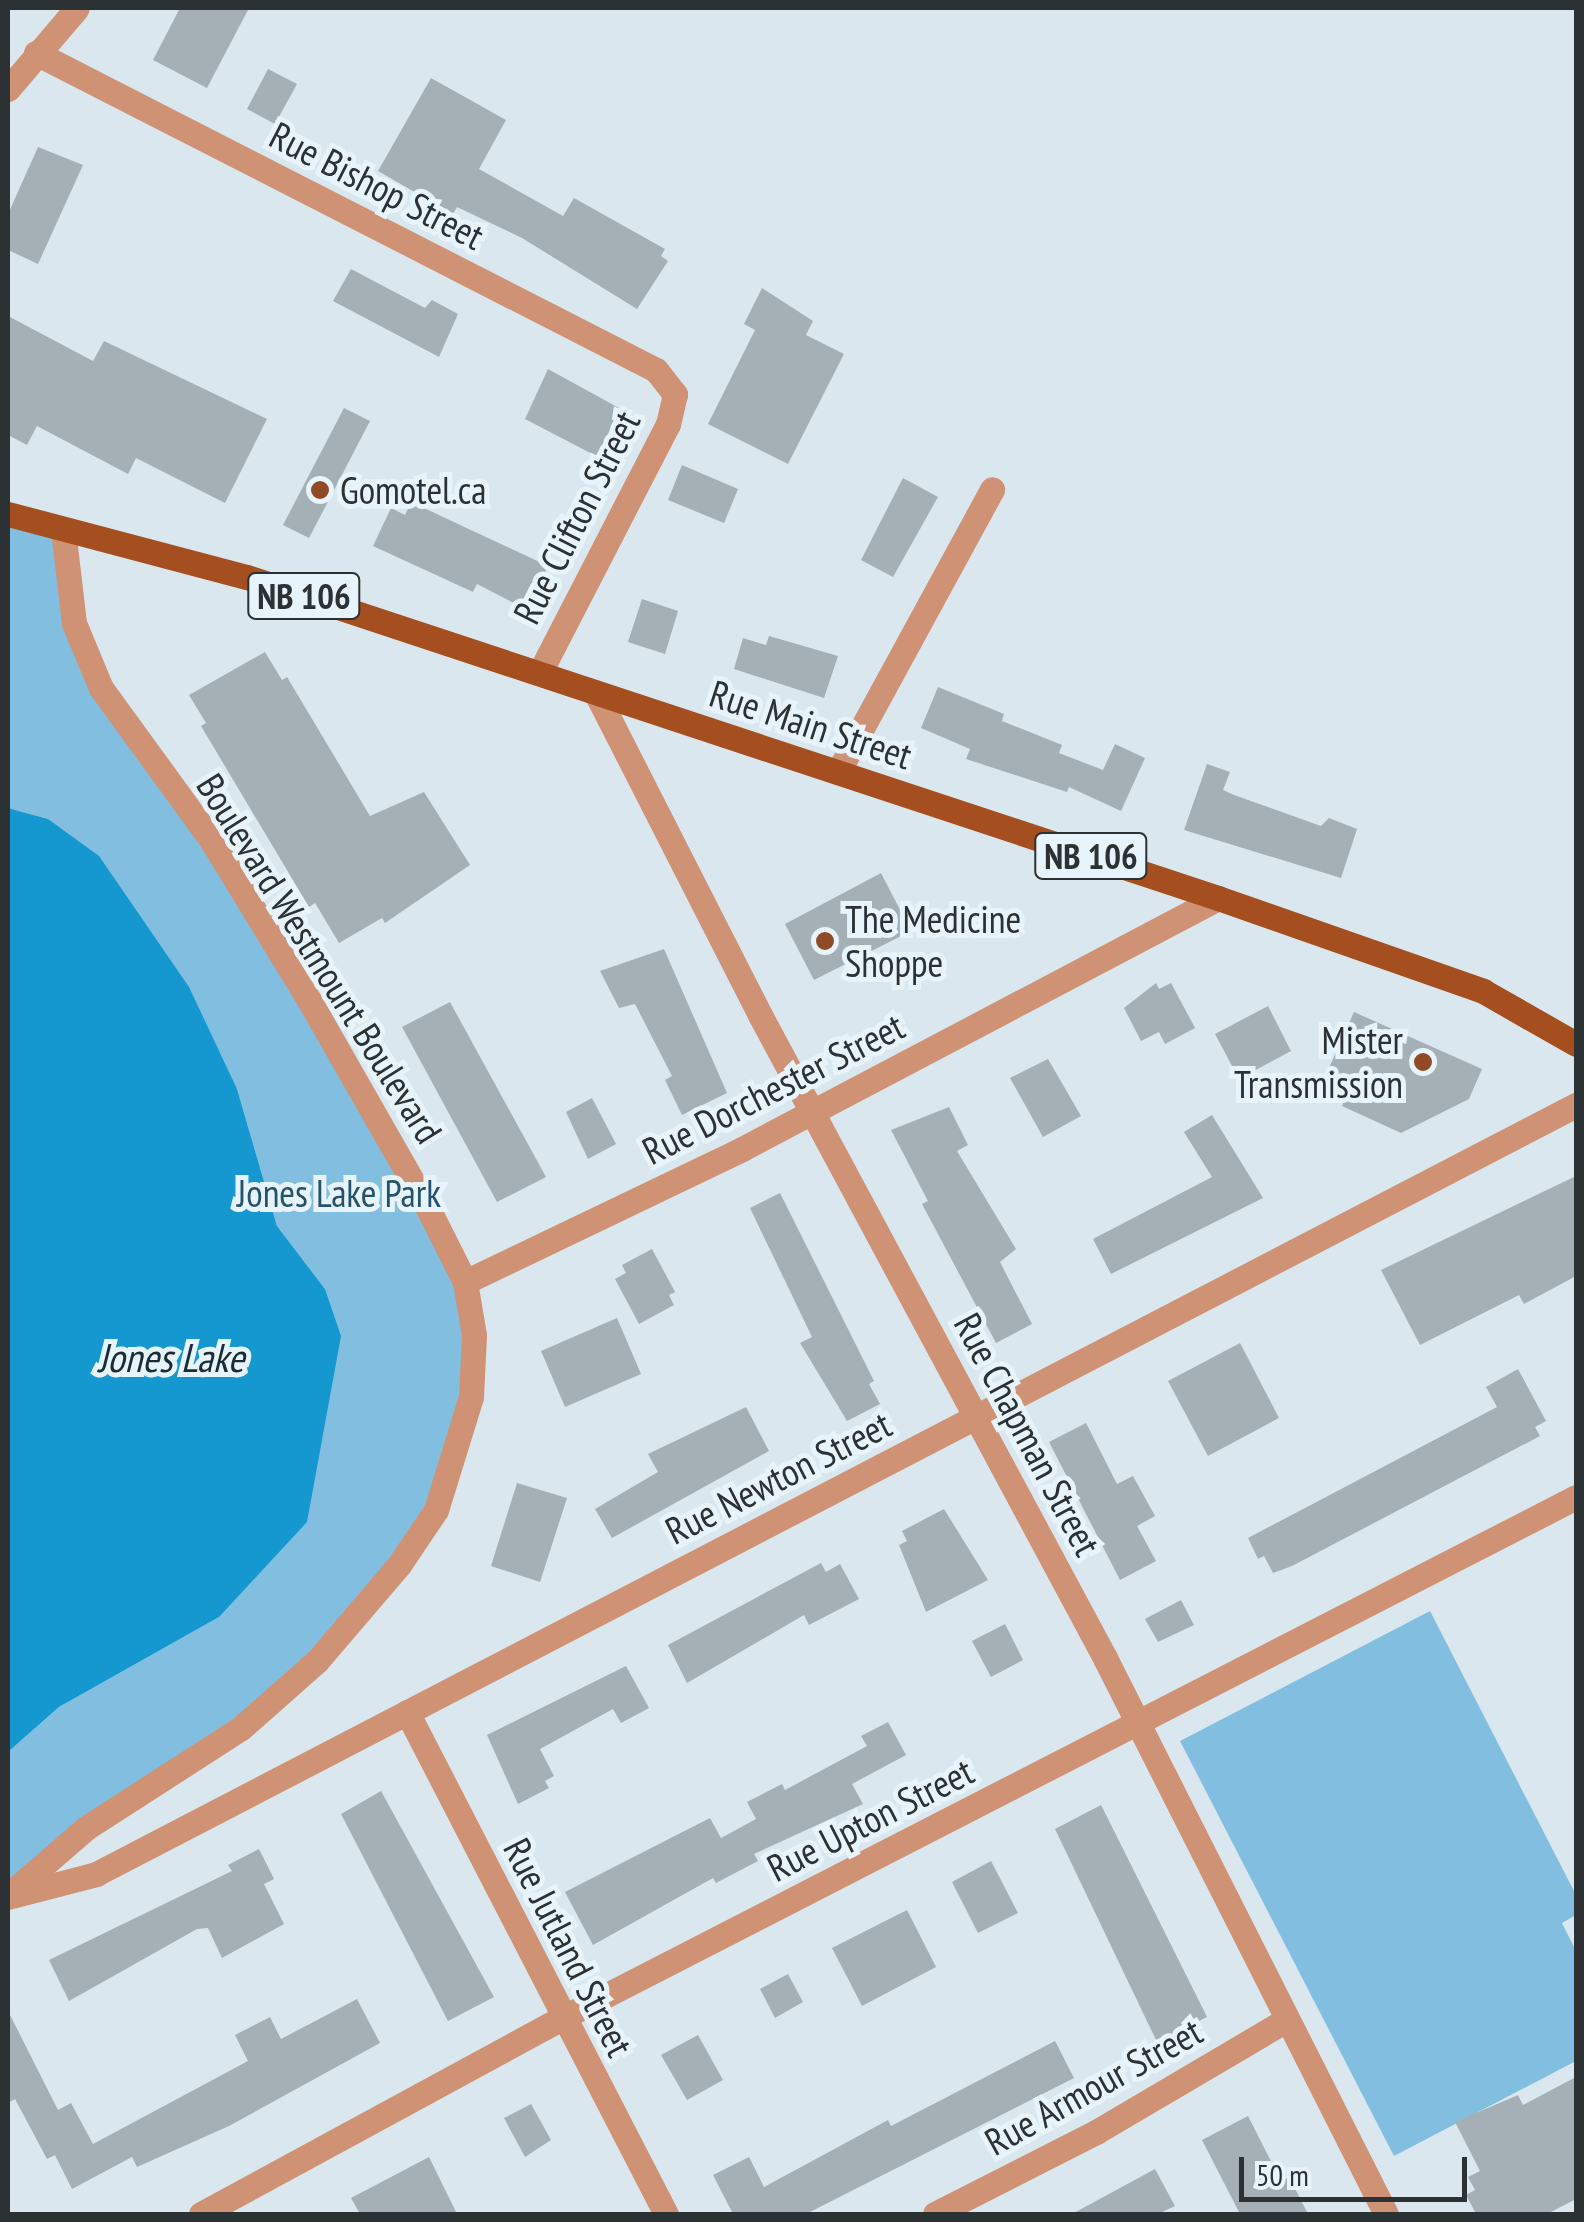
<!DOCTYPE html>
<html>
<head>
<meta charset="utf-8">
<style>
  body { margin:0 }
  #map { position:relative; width:1584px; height:2222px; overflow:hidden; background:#dbe7ee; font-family:"PT Sans Narrow",sans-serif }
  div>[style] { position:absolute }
  .green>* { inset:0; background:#82bee0 }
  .water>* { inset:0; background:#1598cf }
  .building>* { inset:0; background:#a4afb6 }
  .street>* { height:25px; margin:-12.5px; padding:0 12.5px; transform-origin:12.5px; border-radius:12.5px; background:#cf9275 }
  .primary>* { height:25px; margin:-12.5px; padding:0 12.5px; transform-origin:12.5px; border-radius:12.5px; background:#a54e1f }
  .dots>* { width:28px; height:28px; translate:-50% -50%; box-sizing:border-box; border:5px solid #e8f4fb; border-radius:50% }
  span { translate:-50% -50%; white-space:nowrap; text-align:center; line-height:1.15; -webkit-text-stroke:10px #e8f4fb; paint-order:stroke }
  .shield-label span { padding:2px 8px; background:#e8f4fb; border:2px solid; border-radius:8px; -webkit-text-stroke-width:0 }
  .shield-label { font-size:35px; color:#2c3133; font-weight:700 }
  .street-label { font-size:38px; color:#2c3133 }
  .poi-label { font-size:38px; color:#2c3133 }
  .left { translate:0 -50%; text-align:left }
  .right { translate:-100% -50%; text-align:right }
  .park-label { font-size:38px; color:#26536b }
  .water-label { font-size:40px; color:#192c37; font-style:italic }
  .frame { position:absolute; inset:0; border:10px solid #2c3133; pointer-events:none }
  .scale { position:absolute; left:1239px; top:2157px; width:228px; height:45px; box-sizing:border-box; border:5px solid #2c3133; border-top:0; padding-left:12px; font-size:30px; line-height:35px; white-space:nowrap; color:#2c3133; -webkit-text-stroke:8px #e8f4fb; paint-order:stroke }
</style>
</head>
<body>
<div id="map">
  <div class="green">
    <div style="clip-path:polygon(8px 514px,63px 530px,74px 623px,430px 1212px,474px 1335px,436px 1510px,317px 1661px,8px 1896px,8px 1752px,59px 1707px,219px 1617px,325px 1289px,277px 1226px,237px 1089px,48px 819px,8px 808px)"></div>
    <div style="clip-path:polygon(1430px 1611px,1576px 1895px,1576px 1915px,1562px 1923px,1576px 1951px,1576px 2061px,1394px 2156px,1180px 1741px)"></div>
  </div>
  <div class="water">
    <div style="clip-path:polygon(8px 808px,48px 819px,99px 856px,189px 987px,237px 1089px,277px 1226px,325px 1289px,341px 1336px,307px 1522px,219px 1617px,59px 1707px,8px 1752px)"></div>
  </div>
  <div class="building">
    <div style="clip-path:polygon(180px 8px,249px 8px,207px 88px,153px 60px)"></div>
    <div style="clip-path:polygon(268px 69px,297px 84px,275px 124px,247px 109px)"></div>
    <div style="clip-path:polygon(431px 78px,506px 120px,479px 169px,563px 216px,574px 198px,665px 249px,661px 256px,668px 261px,637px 309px,522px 238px,457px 207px,453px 214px,378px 171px)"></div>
    <div style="clip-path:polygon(38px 147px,83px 165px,38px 264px,8px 250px,8px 214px)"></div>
    <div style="clip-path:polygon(351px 269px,425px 308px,432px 300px,458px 314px,439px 357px,333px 301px)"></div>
    <div style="clip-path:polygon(762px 288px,813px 321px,806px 335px,844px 354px,788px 464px,708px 424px,755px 330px,744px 324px)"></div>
    <div style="clip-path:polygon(8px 316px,93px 361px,104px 341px,267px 419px,225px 503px,136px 458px,128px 474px,37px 426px,27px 445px,8px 435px)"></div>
    <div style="clip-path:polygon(548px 369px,619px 408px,598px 457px,525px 419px)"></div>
    <div style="clip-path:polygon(344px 408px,370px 421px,309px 538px,283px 525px)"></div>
    <div style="clip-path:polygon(682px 465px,738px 489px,724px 523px,668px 500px)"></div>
    <div style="clip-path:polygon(903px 478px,938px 497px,893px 577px,861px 560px)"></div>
    <div style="clip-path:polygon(411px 502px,548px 566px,544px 575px,555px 580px,537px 615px,477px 584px,473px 592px,373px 546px,391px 508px,405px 515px)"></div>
    <div style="clip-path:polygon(642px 599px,678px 611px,665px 654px,628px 642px)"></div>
    <div style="clip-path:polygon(769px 636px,838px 656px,824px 698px,734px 669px,743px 638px,766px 645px)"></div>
    <div style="clip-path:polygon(265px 652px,282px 680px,287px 677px,370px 816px,424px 792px,470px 865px,385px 923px,382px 918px,339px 943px,315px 903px,309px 907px,201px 726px,206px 723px,189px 695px)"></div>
    <div style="clip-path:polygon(938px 687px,1004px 714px,1002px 721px,1062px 745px,1059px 753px,1103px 770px,1115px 744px,1145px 758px,1121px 811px,1069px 787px,1067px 792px,966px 759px,970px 749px,921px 728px)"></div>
    <div style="clip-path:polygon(1207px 764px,1230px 772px,1223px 790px,1234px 795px,1321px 826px,1329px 818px,1357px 829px,1341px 878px,1184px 830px)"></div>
    <div style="clip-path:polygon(881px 873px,911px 931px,814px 980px,785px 924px)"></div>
    <div style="clip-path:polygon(664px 949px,727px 1093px,682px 1115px,665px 1080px,672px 1076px,635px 1004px,619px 1008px,600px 971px)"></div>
    <div style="clip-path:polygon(1156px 983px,1159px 989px,1171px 983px,1195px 1028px,1165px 1044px,1159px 1032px,1141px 1041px,1124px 1008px)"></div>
    <div style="clip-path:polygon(450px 1002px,546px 1177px,497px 1202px,402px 1027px)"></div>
    <div style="clip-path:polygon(1268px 1006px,1291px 1051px,1239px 1079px,1215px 1034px)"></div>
    <div style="clip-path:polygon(1354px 1012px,1482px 1069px,1469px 1099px,1401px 1133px,1342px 1106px,1350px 1088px,1325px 1077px)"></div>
    <div style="clip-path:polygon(1048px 1059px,1081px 1116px,1043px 1137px,1010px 1078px)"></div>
    <div style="clip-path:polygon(592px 1098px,616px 1144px,588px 1159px,566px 1112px)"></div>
    <div style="clip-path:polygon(949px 1107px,968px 1145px,957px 1151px,1016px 1249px,1000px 1262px,1032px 1324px,996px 1343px,922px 1204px,928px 1201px,891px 1130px)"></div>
    <div style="clip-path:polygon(1212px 1115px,1263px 1198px,1111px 1274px,1093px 1239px,1212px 1177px,1184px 1132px)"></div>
    <div style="clip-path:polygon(1576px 1176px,1576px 1276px,1524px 1304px,1519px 1295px,1420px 1345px,1381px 1270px)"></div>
    <div style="clip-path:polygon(780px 1193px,874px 1381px,869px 1384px,880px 1404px,847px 1421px,800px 1343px,812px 1337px,750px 1208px)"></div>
    <div style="clip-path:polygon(652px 1249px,675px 1292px,669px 1295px,674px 1305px,639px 1324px,615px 1279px,626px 1273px,622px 1265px)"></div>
    <div style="clip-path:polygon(617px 1318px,641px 1374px,565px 1407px,541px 1351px)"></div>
    <div style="clip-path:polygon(1240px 1343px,1279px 1418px,1208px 1456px,1168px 1381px)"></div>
    <div style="clip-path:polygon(1518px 1369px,1546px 1421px,1535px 1427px,1540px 1436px,1292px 1566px,1273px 1573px,1264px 1556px,1258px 1559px,1248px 1538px,1497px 1407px,1486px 1387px)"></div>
    <div style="clip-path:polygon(746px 1407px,769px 1451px,612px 1538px,595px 1509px,658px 1472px,648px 1454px)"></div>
    <div style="clip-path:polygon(1086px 1423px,1117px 1484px,1133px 1476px,1155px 1516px,1137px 1526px,1156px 1561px,1120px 1580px,1049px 1442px)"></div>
    <div style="clip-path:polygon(517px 1483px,567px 1498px,540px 1582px,491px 1566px)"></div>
    <div style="clip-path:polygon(944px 1509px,988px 1580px,926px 1612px,899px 1545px,907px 1541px,902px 1531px)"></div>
    <div style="clip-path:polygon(821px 1563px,826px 1572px,840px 1564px,859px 1599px,809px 1625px,804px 1615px,687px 1683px,668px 1645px)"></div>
    <div style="clip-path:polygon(1181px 1600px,1194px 1625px,1158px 1642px,1145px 1619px)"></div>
    <div style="clip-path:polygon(1005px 1624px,1023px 1660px,991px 1677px,972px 1641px)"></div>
    <div style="clip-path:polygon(626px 1666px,649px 1708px,621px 1723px,613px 1709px,540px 1749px,554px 1776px,545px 1781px,549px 1788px,518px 1804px,487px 1735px)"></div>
    <div style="clip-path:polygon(888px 1722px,906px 1755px,852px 1784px,863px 1804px,754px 1854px,758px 1861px,716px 1883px,713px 1878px,593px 1945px,565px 1892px,710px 1818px,721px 1838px,756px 1819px,747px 1802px,782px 1784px,785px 1790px,867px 1746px,861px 1736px)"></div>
    <div style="clip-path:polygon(381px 1791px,494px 1997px,448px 2021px,341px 1814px)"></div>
    <div style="clip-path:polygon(1101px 1805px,1207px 2017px,1157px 2042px,1055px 1829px)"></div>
    <div style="clip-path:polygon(259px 1849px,274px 1879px,264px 1884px,284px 1924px,222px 1958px,208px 1928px,197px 1929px,69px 2001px,49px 1960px,232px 1871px,228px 1865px)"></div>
    <div style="clip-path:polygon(991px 1861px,1018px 1913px,978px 1933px,952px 1882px)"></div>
    <div style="clip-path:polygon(907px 1910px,936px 1967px,862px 2006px,832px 1948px)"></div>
    <div style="clip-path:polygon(788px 1974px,803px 2002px,775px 2018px,760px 1989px)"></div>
    <div style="clip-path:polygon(357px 1999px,380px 2043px,229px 2126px,137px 2167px,132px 2157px,72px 2189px,55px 2155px,47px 2159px,15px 2099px,8px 2103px,8px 2011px,58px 2110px,71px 2103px,93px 2144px,248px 2061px,235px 2035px,270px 2017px,281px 2039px)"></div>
    <div style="clip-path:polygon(698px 2035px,723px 2080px,687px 2100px,661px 2055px)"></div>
    <div style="clip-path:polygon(1055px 2041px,1074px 2078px,806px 2214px,733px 2214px,713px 2175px,749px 2157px,764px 2187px,888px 2120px,891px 2126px)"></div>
    <div style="clip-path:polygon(1576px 2077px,1576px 2199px,1547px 2214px,1476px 2214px,1466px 2195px,1475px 2190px,1468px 2177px,1480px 2171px,1455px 2122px,1518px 2095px,1523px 2105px)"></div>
    <div style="clip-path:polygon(531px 2104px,551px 2140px,525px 2157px,504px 2118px)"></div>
    <div style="clip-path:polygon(1248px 2116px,1281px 2181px,1289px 2177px,1308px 2214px,1240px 2214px,1202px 2140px)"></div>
    <div style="clip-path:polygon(429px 2157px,457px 2214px,360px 2214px,351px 2198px)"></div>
    <div style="clip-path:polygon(1155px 2169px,1175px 2206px,1158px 2214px,1072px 2214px)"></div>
  </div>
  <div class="street">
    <div style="left:36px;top:53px;width:696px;rotate:27.08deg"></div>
    <div style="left:656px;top:370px;width:31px;rotate:52deg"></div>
    <div style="left:675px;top:394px;width:31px;rotate:103deg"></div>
    <div style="left:668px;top:424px;width:279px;rotate:117.3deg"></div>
    <div style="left:8px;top:89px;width:106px;rotate:-49.6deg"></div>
    <div style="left:596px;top:693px;width:361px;rotate:63deg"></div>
    <div style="left:760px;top:1015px;width:730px;rotate:61.78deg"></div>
    <div style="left:1105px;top:1658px;width:623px;rotate:63.19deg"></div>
    <div style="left:838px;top:772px;width:322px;rotate:-61.4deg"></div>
    <div style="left:465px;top:1282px;width:307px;rotate:-25.6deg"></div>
    <div style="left:742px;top:1149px;width:538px;rotate:-27.8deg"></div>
    <div style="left:407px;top:1712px;width:565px;rotate:62.71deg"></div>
    <div style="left:11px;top:1893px;width:99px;rotate:-40.9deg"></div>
    <div style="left:86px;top:1828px;width:184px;rotate:-32.8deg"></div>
    <div style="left:241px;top:1728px;width:101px;rotate:-41.4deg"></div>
    <div style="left:317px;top:1661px;width:126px;rotate:-49.5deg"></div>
    <div style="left:399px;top:1565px;width:66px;rotate:-56.1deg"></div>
    <div style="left:436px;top:1510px;width:118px;rotate:-72.8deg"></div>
    <div style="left:471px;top:1397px;width:62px;rotate:-87.2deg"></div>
    <div style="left:474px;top:1335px;width:54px;rotate:-99.6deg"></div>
    <div style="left:465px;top:1282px;width:78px;rotate:-116.6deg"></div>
    <div style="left:430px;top:1212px;width:244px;rotate:-119.7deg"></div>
    <div style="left:309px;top:1000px;width:190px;rotate:-121.4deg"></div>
    <div style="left:210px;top:838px;width:185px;rotate:-126deg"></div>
    <div style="left:101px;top:688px;width:70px;rotate:-112.6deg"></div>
    <div style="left:74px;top:623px;width:94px;rotate:-96.7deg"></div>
    <div style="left:8px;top:1897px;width:91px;rotate:-14.6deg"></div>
    <div style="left:96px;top:1874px;width:1668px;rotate:-27.46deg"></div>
    <div style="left:201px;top:2214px;width:409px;rotate:-28.5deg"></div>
    <div style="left:560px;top:2019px;width:1142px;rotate:-27.19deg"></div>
    <div style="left:935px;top:2214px;width:181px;rotate:-27deg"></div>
    <div style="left:1096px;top:2132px;width:221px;rotate:-30.5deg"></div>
  </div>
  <div class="primary">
    <div style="left:8px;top:514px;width:247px;rotate:14.8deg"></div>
    <div style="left:247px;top:577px;width:1023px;rotate:18.29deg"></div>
    <div style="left:1218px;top:898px;width:281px;rotate:19.3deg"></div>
    <div style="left:1483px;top:991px;width:107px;rotate:29.7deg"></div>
  </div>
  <div class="dots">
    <div style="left:320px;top:490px;background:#914a26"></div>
    <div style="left:825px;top:941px;background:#914a26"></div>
    <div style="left:1423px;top:1062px;background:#914a26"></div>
  </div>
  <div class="shield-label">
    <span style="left:304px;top:596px">NB 106</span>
    <span style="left:1091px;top:856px">NB 106</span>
  </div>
  <div class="street-label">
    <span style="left:377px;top:185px;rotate:27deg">Rue Bishop Street</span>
    <span style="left:576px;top:517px;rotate:-63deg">Rue Clifton Street</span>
    <span style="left:811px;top:724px;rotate:18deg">Rue Main Street</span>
    <span style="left:320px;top:958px;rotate:58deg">Boulevard Westmount Boulevard</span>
    <span style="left:773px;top:1088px;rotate:-27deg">Rue Dorchester Street</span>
    <span style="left:1028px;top:1434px;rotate:62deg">Rue Chapman Street</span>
    <span style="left:778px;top:1477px;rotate:-27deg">Rue Newton Street</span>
    <span style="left:870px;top:1819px;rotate:-27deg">Rue Upton Street</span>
    <span style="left:569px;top:1947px;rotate:63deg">Rue Jutland Street</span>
    <span style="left:1093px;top:2086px;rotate:-29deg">Rue Armour Street</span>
  </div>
  <div class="poi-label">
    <span class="left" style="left:340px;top:490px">Gomotel.ca</span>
    <span class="left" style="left:845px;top:941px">The Medicine<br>Shoppe</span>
    <span class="right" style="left:1403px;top:1062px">Mister<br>Transmission</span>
  </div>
  <div class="park-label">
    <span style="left:339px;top:1193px">Jones Lake Park</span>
  </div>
  <div class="water-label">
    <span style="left:171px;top:1357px">Jones Lake</span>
  </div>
  <div class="frame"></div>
  <div class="scale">50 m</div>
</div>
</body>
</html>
